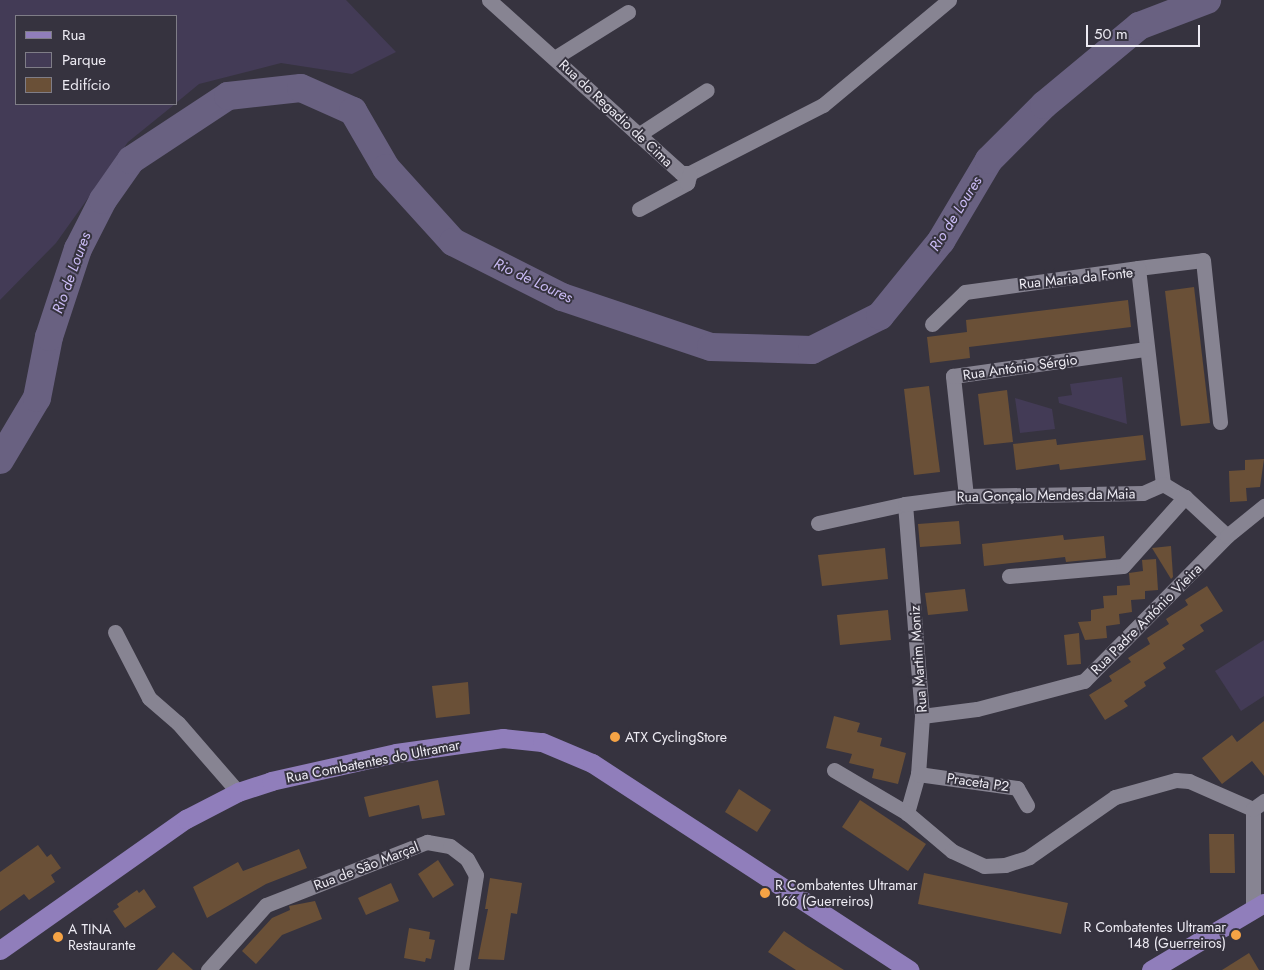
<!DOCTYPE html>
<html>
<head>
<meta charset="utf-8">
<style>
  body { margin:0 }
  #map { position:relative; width:1264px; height:970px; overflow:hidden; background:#36333f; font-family:Jost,sans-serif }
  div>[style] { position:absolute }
  .green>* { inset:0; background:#433b56 }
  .river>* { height:28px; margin:-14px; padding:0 14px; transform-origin:14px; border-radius:14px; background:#696181 }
  .building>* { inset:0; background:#6a5037 }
  .minor>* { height:15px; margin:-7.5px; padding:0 7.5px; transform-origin:7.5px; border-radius:7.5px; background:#878492 }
  .major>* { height:19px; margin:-9.5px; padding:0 9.5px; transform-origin:9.5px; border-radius:9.5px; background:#907ebb }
  .dots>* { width:14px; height:14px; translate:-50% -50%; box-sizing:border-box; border:2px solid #36333f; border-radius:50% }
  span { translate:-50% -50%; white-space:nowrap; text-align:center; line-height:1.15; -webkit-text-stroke:4px #36333f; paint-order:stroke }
  .street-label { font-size:14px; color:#edebf3 }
  .poi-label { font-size:14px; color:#edebf3 }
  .left { translate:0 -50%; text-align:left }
  .right { translate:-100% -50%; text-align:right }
  .water-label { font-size:15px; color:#cabbf5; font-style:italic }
  .legend { position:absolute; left:15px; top:15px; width:162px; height:90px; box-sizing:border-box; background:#36333f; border:1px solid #7f7d87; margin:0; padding:6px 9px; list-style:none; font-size:15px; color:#edebf3 }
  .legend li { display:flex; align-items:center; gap:10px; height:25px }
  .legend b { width:25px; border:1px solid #7f7d87 }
  .scale { position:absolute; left:1086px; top:25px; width:114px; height:22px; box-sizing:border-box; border:2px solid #edebf3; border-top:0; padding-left:6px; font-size:15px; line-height:18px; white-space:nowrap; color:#edebf3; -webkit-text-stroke:4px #36333f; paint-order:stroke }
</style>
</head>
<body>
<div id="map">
  <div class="green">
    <div style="clip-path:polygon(0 0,346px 0,396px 52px,352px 74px,281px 63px,199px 84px,176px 103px,176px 16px,16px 16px,16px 104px,175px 104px,128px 142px,56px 243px,0 300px)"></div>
    <div style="clip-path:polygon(1122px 377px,1127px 424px,1059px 403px,1058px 397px,1072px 395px,1070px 384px)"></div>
    <div style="clip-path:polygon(1015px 398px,1052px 409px,1055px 429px,1020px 433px)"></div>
    <div style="clip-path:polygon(1264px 640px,1264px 696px,1241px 711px,1215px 671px)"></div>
  </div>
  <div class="river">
    <div style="left:0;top:460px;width:72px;rotate:-59.2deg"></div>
    <div style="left:37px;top:398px;width:62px;rotate:-78.9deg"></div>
    <div style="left:49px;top:337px;width:93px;rotate:-71.8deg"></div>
    <div style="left:78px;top:249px;width:55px;rotate:-63deg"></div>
    <div style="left:103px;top:200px;width:49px;rotate:-55deg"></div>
    <div style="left:131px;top:160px;width:116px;rotate:-33.4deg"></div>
    <div style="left:228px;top:96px;width:73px;rotate:-6.3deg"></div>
    <div style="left:301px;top:88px;width:57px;rotate:23.9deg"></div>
    <div style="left:353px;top:111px;width:66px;rotate:59.9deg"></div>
    <div style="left:386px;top:168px;width:100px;rotate:47.8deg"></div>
    <div style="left:453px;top:242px;width:122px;rotate:26.8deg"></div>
    <div style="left:562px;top:297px;width:157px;rotate:18.6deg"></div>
    <div style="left:711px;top:347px;width:101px;rotate:1.7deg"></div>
    <div style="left:812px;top:350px;width:76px;rotate:-26.6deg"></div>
    <div style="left:880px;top:316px;width:97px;rotate:-50.9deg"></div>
    <div style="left:941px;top:241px;width:94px;rotate:-59.3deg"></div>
    <div style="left:989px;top:160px;width:78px;rotate:-45deg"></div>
    <div style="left:1044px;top:105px;width:124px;rotate:-39.7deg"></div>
    <div style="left:1139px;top:26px;width:73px;rotate:-20.9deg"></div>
  </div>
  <div class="building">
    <div style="clip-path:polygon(1194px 287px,1210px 423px,1181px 426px,1165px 291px)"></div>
    <div style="clip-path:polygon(1128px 300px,1131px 327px,969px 347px,970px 358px,930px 363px,927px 337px,967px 332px,966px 320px)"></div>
    <div style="clip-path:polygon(929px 386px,940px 472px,914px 475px,904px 389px)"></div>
    <div style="clip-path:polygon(1007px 390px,1013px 442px,984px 445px,978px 394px)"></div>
    <div style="clip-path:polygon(1143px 435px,1146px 460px,1060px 470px,1059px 464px,1016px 470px,1013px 444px,1056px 439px,1057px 445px)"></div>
    <div style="clip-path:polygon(1264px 459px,1260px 487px,1246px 488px,1247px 501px,1230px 502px,1229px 471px,1245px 470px,1245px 460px)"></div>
    <div style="clip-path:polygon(959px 521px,961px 544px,920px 547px,918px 524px)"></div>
    <div style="clip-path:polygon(1063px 535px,1064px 540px,1104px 536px,1106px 558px,1066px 562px,1065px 557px,984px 566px,982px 544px)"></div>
    <div style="clip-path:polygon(1171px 546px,1173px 577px,1171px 579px,1152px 548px)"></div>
    <div style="clip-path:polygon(885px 548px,888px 579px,822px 586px,818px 555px)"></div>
    <div style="clip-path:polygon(1156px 559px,1158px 590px,1145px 591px,1145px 599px,1131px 600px,1132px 612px,1119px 614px,1120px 624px,1106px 626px,1107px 638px,1085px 640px,1078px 622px,1091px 621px,1091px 610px,1104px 608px,1103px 596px,1117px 595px,1117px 586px,1130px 585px,1129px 573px,1143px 571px,1142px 560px)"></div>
    <div style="clip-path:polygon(1207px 586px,1223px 611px,1200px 625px,1204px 631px,1182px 645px,1185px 649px,1163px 663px,1166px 668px,1144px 682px,1146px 686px,1124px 701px,1128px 706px,1105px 720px,1089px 695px,1112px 681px,1109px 676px,1131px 662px,1128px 658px,1150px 644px,1147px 638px,1169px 624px,1166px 619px,1188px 605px,1185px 600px)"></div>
    <div style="clip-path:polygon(965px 589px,968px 611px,928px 615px,925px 593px)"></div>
    <div style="clip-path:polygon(888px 610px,891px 640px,840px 645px,837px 615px)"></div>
    <div style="clip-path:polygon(1079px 633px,1081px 664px,1067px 665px,1064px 635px)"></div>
    <div style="clip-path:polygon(468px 682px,470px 714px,436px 718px,432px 686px)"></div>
    <div style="clip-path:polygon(834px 716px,860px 723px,857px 732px,882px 738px,880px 746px,906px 753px,898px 784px,872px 778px,874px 769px,849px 763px,852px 754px,826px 748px)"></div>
    <div style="clip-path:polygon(1264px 721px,1264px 776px,1252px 761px,1222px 784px,1202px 758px,1232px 735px,1237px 742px)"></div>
    <div style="clip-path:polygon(438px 780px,445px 815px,422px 819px,419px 805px,369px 817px,364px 797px)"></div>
    <div style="clip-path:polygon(739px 789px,771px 810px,757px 832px,725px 812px)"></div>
    <div style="clip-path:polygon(860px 800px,926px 844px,908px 871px,842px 827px)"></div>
    <div style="clip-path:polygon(1209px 834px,1234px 834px,1235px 873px,1210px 873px)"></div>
    <div style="clip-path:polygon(38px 845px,47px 857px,51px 854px,61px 868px,51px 875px,55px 882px,29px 900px,24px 894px,0 911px,0 872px)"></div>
    <div style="clip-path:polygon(299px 849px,307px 868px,266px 884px,207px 918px,193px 887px,238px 862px,243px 871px)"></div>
    <div style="clip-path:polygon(438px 860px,454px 885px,433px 898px,418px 874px)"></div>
    <div style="clip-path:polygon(924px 873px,1068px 903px,1061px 934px,918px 904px)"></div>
    <div style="clip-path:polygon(490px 878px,522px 883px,517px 914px,511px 913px,504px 960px,478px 959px,488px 909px,485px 909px)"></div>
    <div style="clip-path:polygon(391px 883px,399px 901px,366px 915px,358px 898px)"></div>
    <div style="clip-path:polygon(144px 889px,156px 907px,125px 928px,113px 911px,119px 907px,117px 904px,137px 890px,139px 893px)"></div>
    <div style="clip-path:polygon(315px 901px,322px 919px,282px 935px,256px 964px,242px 951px,272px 918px,290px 910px,289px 906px)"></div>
    <div style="clip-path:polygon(409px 928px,430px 932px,429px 939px,435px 940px,431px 959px,426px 958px,425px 962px,404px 958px)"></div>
    <div style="clip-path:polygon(784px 931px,806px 946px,844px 970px,796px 970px,768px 952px)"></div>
    <div style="clip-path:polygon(173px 952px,193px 970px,157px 970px)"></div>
    <div style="clip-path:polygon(1249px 953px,1259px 970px,1222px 970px)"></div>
  </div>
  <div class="minor">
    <div style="left:489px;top:0;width:258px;rotate:42deg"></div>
    <div style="left:681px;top:173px;width:9px"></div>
    <div style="left:690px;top:173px;width:149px;rotate:-27.1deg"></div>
    <div style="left:823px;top:105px;width:164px;rotate:-39.8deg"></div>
    <div style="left:556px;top:57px;width:85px;rotate:-32deg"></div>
    <div style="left:638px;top:135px;width:82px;rotate:-33.1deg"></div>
    <div style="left:639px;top:209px;width:55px;rotate:-28.4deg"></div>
    <div style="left:687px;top:183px;width:10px;rotate:-73deg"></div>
    <div style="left:1138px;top:268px;width:65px;rotate:-7deg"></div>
    <div style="left:1203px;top:260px;width:163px;rotate:84deg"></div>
    <div style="left:932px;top:324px;width:46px;rotate:-44.1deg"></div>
    <div style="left:965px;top:292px;width:175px;rotate:-7.9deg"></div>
    <div style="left:1138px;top:268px;width:217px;rotate:83.4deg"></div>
    <div style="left:966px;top:496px;width:121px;rotate:-96.2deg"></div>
    <div style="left:953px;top:376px;width:195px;rotate:-8deg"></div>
    <div style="left:905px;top:504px;width:213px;rotate:85.4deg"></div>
    <div style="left:922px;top:716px;width:58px;rotate:93.9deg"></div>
    <div style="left:918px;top:774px;width:41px;rotate:105.8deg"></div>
    <div style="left:818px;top:523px;width:89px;rotate:-12.3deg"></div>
    <div style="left:905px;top:504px;width:62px;rotate:-7.5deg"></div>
    <div style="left:966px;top:496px;width:177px;rotate:-1deg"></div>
    <div style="left:1143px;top:493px;width:22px;rotate:-24deg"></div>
    <div style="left:1163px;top:484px;width:26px;rotate:31deg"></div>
    <div style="left:1185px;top:497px;width:57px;rotate:42.9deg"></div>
    <div style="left:1009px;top:576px;width:114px;rotate:-5deg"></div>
    <div style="left:1123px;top:566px;width:93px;rotate:-48.1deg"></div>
    <div style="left:115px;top:632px;width:74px;rotate:62.7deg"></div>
    <div style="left:149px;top:698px;width:38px;rotate:41deg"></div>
    <div style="left:178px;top:723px;width:91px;rotate:49deg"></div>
    <div style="left:922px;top:716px;width:55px;rotate:-7.3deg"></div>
    <div style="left:977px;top:709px;width:111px;rotate:-14.7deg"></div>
    <div style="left:1084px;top:681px;width:204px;rotate:-45.4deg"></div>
    <div style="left:1227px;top:536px;width:48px;rotate:-39deg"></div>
    <div style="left:834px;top:770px;width:85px;rotate:30.5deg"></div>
    <div style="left:907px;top:813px;width:59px;rotate:40.2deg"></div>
    <div style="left:952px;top:851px;width:35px;rotate:25deg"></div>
    <div style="left:984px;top:866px;width:21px;rotate:-3deg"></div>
    <div style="left:1005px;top:865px;width:25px;rotate:-18deg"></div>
    <div style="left:1029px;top:857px;width:105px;rotate:-34.9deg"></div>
    <div style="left:1115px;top:797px;width:63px;rotate:-15.6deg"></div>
    <div style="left:1176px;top:780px;width:13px;rotate:4deg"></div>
    <div style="left:1189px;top:781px;width:70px;rotate:23.6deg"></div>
    <div style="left:918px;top:774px;width:100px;rotate:8deg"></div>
    <div style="left:1017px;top:788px;width:20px;rotate:60deg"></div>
    <div style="left:1253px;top:909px;width:100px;rotate:-90deg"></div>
    <div style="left:1253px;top:809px;width:14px;rotate:-36deg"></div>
    <div style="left:208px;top:970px;width:87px;rotate:-48.3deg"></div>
    <div style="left:266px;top:905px;width:173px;rotate:-21.4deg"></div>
    <div style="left:427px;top:842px;width:23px;rotate:10deg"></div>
    <div style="left:450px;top:846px;width:21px;rotate:37deg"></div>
    <div style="left:467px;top:859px;width:18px;rotate:61deg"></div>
    <div style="left:476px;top:875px;width:96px;rotate:99deg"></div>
  </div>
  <div class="major">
    <div style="left:0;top:950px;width:228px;rotate:-35.2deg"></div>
    <div style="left:186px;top:819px;width:59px;rotate:-27.4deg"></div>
    <div style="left:238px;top:792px;width:35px;rotate:-18deg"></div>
    <div style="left:271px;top:781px;width:128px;rotate:-12.6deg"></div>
    <div style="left:396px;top:753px;width:108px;rotate:-8deg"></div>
    <div style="left:503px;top:738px;width:39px;rotate:6deg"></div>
    <div style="left:542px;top:742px;width:54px;rotate:22.8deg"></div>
    <div style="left:592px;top:763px;width:379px;rotate:33.1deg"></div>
    <div style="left:1151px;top:970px;width:131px;rotate:-30.7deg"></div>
  </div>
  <div class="dots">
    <div style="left:615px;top:737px;background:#f5a345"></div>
    <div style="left:765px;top:893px;background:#f5a345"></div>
    <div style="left:1236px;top:935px;background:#f5a345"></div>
    <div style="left:58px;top:937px;background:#f5a345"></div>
  </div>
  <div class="street-label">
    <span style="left:616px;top:113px;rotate:43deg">Rua do Regadio de Cima</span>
    <span style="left:1076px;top:278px;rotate:-6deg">Rua Maria da Fonte</span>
    <span style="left:1020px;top:367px;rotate:-8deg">Rua António Sérgio</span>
    <span style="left:1046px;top:495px;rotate:-1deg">Rua Gonçalo Mendes da Maia</span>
    <span style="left:1146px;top:619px;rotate:-45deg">Rua Padre António Vieira</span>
    <span style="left:918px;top:659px;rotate:-94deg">Rua Martim Moniz</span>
    <span style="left:373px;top:761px;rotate:-11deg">Rua Combatentes do Ultramar</span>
    <span style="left:978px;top:782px;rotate:8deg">Praceta P2</span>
    <span style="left:366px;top:866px;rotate:-21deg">Rua de São Marçal</span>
  </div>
  <div class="poi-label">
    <span class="left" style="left:625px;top:737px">ATX CyclingStore</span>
    <span class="left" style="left:775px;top:893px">R Combatentes Ultramar<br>166 (Guerreiros)</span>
    <span class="right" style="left:1226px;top:935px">R Combatentes Ultramar<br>148 (Guerreiros)</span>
    <span class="left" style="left:68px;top:937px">A TINA<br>Restaurante</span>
  </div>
  <div class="water-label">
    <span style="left:956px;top:214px;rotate:-58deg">Rio de Loures</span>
    <span style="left:72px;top:273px;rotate:-70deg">Rio de Loures</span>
    <span style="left:533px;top:281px;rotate:25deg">Rio de Loures</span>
  </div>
  <ul class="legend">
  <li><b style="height:6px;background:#907ebb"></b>Rua</li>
  <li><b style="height:14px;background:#433b56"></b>Parque</li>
  <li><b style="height:14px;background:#6a5037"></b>Edifício</li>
  </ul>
  <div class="scale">50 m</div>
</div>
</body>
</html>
